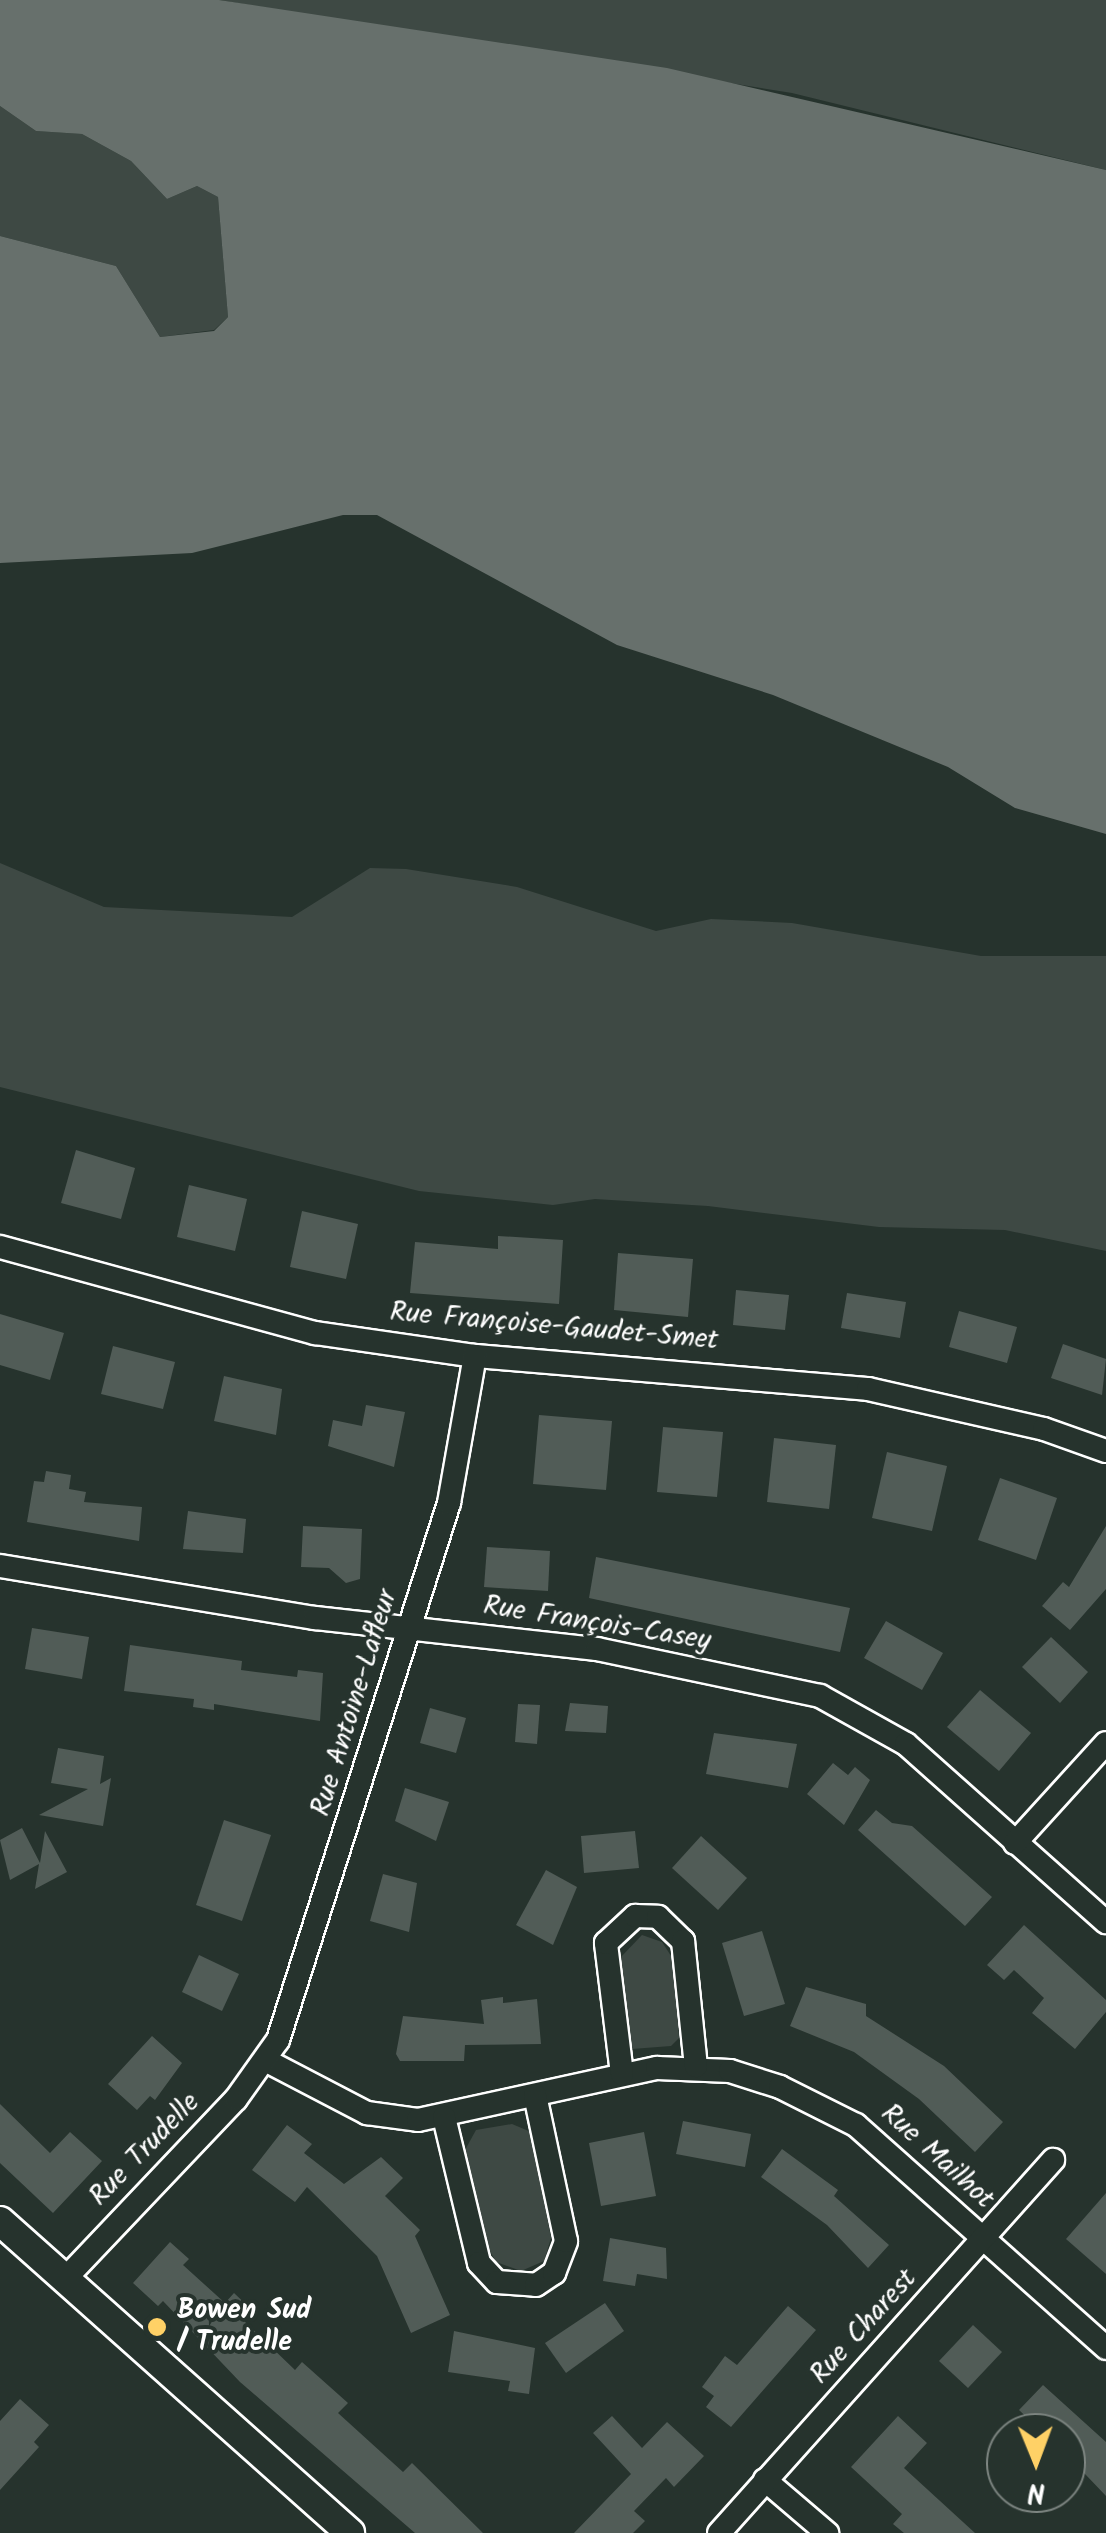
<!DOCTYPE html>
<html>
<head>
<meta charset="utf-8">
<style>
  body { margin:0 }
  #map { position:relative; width:1106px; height:2533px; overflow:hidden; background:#26332d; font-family:Kalam,sans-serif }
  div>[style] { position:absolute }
  .green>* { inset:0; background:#3e4944 }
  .water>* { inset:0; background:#67706c }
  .building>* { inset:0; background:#515c57 }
  .roads { filter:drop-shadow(2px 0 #fff) drop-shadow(-2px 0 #fff) drop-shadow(0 2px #fff) drop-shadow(0 -2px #fff) }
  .minor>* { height:22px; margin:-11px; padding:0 11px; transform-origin:11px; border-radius:11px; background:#26332d }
  .tertiary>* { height:28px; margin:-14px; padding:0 14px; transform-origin:14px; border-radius:14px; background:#26332d }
  .dots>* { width:28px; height:28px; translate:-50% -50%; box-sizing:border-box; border:5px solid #26332d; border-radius:50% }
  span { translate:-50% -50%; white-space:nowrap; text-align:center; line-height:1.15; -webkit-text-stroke:8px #26332d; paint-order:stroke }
  .street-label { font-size:28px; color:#fff }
  .poi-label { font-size:28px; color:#fff; font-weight:700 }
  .left { translate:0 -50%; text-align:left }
  .north { position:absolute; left:986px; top:2413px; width:100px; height:100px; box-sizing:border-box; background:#26332d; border:2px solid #7d8581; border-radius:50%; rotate:179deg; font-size:28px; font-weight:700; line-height:40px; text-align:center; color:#fff }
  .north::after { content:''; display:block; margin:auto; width:35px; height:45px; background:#ffd166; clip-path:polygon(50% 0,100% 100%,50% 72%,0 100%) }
</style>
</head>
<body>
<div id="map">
  <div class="green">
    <div style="clip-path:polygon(219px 0,1106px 0,1106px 170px,792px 93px)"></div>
    <div style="clip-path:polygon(0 106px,36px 131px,82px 134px,131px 161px,167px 199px,197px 186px,218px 197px,228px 317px,214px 330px,160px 337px,116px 266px,0 236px)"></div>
    <div style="clip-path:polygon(0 863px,104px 907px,292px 917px,370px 868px,406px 869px,517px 887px,656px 931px,711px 919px,792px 923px,981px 956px,1106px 956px,1106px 1251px,1005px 1230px,879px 1227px,708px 1206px,595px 1199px,553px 1205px,419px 1191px,0 1087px)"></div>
    <div style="clip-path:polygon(642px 1935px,662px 1942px,673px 1959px,679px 2038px,671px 2046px,632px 2049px,629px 2041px,620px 1958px)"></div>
    <div style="clip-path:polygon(512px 2124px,531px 2132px,551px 2238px,544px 2261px,521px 2271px,496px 2262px,488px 2247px,465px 2150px,476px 2130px)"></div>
  </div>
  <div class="water">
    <div style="clip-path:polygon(0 0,219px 0,667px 68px,1106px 170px,1106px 834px,1015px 808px,948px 767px,773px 695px,617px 645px,377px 515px,343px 515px,192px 553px,0 563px,0 236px,116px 266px,160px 337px,214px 331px,228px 317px,218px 197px,197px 186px,167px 199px,131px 161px,82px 134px,36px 131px,0 106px)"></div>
  </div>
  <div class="building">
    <div style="clip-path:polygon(76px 1150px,135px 1168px,121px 1219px,61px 1203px)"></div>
    <div style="clip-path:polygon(189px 1185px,247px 1199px,235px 1251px,177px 1237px)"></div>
    <div style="clip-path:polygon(302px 1211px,358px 1224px,346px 1279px,290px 1267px)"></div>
    <div style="clip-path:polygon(498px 1236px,563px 1240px,559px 1304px,410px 1293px,415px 1242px,498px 1249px)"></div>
    <div style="clip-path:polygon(618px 1253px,693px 1259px,688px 1317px,614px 1310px)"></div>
    <div style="clip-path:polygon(736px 1290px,789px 1295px,785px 1330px,733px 1325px)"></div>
    <div style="clip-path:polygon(847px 1293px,906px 1302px,900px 1338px,841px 1328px)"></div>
    <div style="clip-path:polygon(959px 1311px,1017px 1327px,1007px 1363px,949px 1347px)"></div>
    <div style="clip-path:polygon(0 1314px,64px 1333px,50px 1380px,0 1365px)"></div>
    <div style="clip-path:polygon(1063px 1344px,1106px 1359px,1102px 1395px,1051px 1378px)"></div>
    <div style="clip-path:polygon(113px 1346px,175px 1362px,163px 1409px,101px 1394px)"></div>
    <div style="clip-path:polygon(224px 1376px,282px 1389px,276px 1435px,214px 1421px)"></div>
    <div style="clip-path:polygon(366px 1405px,405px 1412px,394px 1467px,328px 1446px,333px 1420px,362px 1426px)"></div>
    <div style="clip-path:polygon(539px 1415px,612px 1421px,606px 1490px,533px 1484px)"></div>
    <div style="clip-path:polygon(663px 1427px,723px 1432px,717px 1497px,657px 1492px)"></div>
    <div style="clip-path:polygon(774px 1438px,836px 1445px,829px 1509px,767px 1502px)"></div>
    <div style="clip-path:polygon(887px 1452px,947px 1466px,932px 1531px,872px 1518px)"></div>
    <div style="clip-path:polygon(46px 1471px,71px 1475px,69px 1489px,86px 1492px,84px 1502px,142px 1507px,139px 1541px,27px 1522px,34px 1481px,44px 1482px)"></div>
    <div style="clip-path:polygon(1000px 1478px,1057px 1498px,1036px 1560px,978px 1540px)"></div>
    <div style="clip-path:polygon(188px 1511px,246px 1519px,243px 1553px,183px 1549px)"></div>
    <div style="clip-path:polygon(303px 1526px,362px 1529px,360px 1579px,346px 1583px,329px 1568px,301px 1567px)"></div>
    <div style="clip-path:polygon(1106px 1526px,1106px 1589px,1070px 1630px,1042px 1606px,1063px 1582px,1069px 1587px)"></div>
    <div style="clip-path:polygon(487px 1547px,550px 1551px,548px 1591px,484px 1587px)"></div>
    <div style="clip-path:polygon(596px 1557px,850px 1608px,840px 1652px,589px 1598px)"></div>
    <div style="clip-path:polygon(886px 1621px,943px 1653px,922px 1690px,864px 1658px)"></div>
    <div style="clip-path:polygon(32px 1628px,89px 1637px,82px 1679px,25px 1669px)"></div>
    <div style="clip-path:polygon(1051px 1637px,1088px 1672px,1060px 1703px,1022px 1667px)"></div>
    <div style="clip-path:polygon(130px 1645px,242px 1661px,241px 1670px,297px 1677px,298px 1670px,323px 1673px,320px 1721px,214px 1704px,214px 1710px,193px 1707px,194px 1699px,124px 1691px)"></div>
    <div style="clip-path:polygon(980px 1690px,1031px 1733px,999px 1771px,947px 1727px)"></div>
    <div style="clip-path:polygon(570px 1703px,608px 1706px,606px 1733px,565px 1731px)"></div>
    <div style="clip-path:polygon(518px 1704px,540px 1705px,537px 1744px,515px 1742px)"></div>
    <div style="clip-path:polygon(430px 1708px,466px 1718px,456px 1753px,420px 1743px)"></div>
    <div style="clip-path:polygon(714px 1733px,797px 1744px,788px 1788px,706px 1774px)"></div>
    <div style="clip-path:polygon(58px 1748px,104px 1756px,100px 1784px,111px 1778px,103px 1826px,39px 1815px,88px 1789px,51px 1783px)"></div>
    <div style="clip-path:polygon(833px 1763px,848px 1775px,855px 1767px,870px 1780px,844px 1825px,807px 1794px)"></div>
    <div style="clip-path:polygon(405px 1788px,449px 1802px,436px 1841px,395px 1821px)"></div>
    <div style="clip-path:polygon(876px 1810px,892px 1823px,912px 1826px,992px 1897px,965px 1926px,858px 1830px)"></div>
    <div style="clip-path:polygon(224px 1820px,271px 1835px,242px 1921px,196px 1905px)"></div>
    <div style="clip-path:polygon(22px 1828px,40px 1863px,45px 1831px,67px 1872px,35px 1889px,39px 1864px,10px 1880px,0 1840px)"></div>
    <div style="clip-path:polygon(635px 1831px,639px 1868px,584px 1873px,581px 1836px)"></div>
    <div style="clip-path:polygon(701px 1836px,747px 1878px,718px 1910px,672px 1868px)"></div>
    <div style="clip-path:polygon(546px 1870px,577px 1887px,553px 1945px,516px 1925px)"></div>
    <div style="clip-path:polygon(383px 1874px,417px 1883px,409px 1932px,370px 1921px)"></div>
    <div style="clip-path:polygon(1024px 1925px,1106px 2000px,1106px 2012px,1075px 2049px,1032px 2013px,1044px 1998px,1014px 1970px,1004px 1980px,987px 1965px)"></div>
    <div style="clip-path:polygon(762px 1931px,785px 2004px,744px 2016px,722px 1943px)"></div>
    <div style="clip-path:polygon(199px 1955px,239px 1974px,222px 2011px,182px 1992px)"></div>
    <div style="clip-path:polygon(806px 1987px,866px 2004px,866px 2016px,944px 2066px,1003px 2122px,975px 2152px,919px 2099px,854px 2052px,790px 2026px)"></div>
    <div style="clip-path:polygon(503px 1997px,503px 2003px,537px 1999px,541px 2044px,465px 2045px,464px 2061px,400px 2061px,396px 2054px,403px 2016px,484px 2024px,481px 2000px)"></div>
    <div style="clip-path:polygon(152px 2036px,182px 2063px,155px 2100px,150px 2096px,137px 2110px,108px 2084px)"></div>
    <div style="clip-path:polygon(0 2104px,50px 2153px,70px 2132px,102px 2161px,53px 2213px,0 2163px)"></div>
    <div style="clip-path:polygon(683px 2121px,751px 2134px,745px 2167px,676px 2154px)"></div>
    <div style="clip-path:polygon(287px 2125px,312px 2144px,304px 2153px,344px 2184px,381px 2157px,403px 2178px,385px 2196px,420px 2230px,415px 2236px,450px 2315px,411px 2333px,377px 2256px,307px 2187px,295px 2202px,252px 2170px)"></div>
    <div style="clip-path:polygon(644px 2132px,656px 2196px,601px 2206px,589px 2143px)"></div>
    <div style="clip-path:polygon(782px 2149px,838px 2190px,834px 2196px,889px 2245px,868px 2268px,827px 2225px,761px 2177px)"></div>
    <div style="clip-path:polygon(1106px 2193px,1106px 2274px,1066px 2239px)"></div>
    <div style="clip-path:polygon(610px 2238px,666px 2248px,667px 2279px,637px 2274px,635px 2286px,603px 2281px)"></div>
    <div style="clip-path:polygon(170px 2242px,189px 2259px,183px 2265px,225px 2303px,234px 2293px,253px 2311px,244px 2321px,295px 2370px,302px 2362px,348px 2403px,338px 2413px,403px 2472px,412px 2463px,483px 2533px,415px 2533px,240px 2382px,163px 2301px,158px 2306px,133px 2283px)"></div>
    <div style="clip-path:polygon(605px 2303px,624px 2331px,566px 2373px,545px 2343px)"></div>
    <div style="clip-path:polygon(788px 2306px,816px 2330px,731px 2427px,706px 2407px,714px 2396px,702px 2387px,725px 2356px,737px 2365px)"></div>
    <div style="clip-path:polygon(973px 2325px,1002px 2352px,968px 2388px,939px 2361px)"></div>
    <div style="clip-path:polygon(454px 2331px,535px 2348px,529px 2394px,508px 2391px,510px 2381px,448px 2372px)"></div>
    <div style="clip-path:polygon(1043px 2385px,1106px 2442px,1106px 2496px,1066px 2454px,1066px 2433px,1043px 2433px,1019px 2410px)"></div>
    <div style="clip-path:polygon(20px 2399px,49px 2425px,34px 2442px,39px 2447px,0 2490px,0 2421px)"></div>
    <div style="clip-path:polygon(612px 2416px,642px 2448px,667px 2422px,704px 2456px,674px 2487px,666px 2478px,634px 2511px,645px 2521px,633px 2533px,574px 2533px,631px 2474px,593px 2433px)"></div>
    <div style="clip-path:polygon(898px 2416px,927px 2443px,904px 2468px,975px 2533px,904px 2533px,893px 2524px,902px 2514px,851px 2467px)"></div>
  </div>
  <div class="roads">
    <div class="minor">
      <div style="left:0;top:1247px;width:327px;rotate:15.3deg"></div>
      <div style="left:315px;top:1333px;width:162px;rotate:8.2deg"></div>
      <div style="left:475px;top:1356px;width:394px;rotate:4.8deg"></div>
      <div style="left:868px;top:1389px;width:180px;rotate:12.8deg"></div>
      <div style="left:1044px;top:1429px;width:66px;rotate:19.5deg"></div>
      <div style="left:0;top:1566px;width:319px;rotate:9.4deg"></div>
      <div style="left:315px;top:1618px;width:284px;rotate:6.3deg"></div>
      <div style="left:597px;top:1649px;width:228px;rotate:11.9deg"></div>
      <div style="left:820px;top:1696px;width:98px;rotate:29.2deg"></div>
      <div style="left:906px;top:1744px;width:268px;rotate:41.7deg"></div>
      <div style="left:1015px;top:1843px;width:135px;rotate:-47.7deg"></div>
      <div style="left:267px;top:2061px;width:113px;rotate:27.5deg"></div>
      <div style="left:367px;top:2113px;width:51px;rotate:7.8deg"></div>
      <div style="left:418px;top:2120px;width:245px;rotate:-12.3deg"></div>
      <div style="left:657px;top:2068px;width:73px;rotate:2.4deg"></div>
      <div style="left:730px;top:2071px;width:52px;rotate:17.7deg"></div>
      <div style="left:780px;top:2087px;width:85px;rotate:26.6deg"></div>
      <div style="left:856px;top:2125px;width:335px;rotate:41.7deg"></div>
      <div style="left:622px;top:2074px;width:132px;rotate:-97deg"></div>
      <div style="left:606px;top:1943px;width:40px;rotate:-43deg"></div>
      <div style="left:635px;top:1916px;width:23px;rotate:2deg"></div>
      <div style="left:658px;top:1917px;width:35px;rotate:44deg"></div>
      <div style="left:683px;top:1941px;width:126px;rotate:84.1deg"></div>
      <div style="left:444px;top:2117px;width:150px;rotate:76.5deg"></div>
      <div style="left:479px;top:2263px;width:26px;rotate:47deg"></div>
      <div style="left:497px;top:2282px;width:39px;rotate:4deg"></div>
      <div style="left:536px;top:2285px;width:22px;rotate:-34deg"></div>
      <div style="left:554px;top:2273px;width:34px;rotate:-69deg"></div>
      <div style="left:566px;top:2241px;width:149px;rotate:-102deg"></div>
      <div style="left:65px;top:2279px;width:248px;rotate:-46.5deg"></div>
      <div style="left:236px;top:2099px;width:72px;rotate:-54.6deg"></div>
      <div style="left:278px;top:2040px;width:564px;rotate:-72.34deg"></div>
      <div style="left:449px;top:1503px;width:149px;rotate:-80deg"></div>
      <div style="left:765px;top:2480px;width:82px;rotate:40.5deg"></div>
      <div style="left:719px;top:2533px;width:501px;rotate:-48.16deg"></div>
    </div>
    <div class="tertiary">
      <div style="left:0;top:2221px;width:469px;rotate:41.7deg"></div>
    </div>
  </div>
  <div class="dots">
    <div style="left:157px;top:2327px;background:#ffd166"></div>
  </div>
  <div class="street-label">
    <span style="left:554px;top:1327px;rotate:5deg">Rue Françoise-Gaudet-Smet</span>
    <span style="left:597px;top:1624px;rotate:9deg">Rue François-Casey</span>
    <span style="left:355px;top:1703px;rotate:-73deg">Rue Antoine-Lafleur</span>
    <span style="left:145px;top:2150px;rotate:-46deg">Rue Trudelle</span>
    <span style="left:937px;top:2157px;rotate:42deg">Rue Mailhot</span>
    <span style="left:864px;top:2327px;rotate:-48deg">Rue Charest</span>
  </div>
  <div class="poi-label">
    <span class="left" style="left:177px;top:2327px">Bowen Sud<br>/ Trudelle</span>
  </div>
  <div class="north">N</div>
</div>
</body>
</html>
